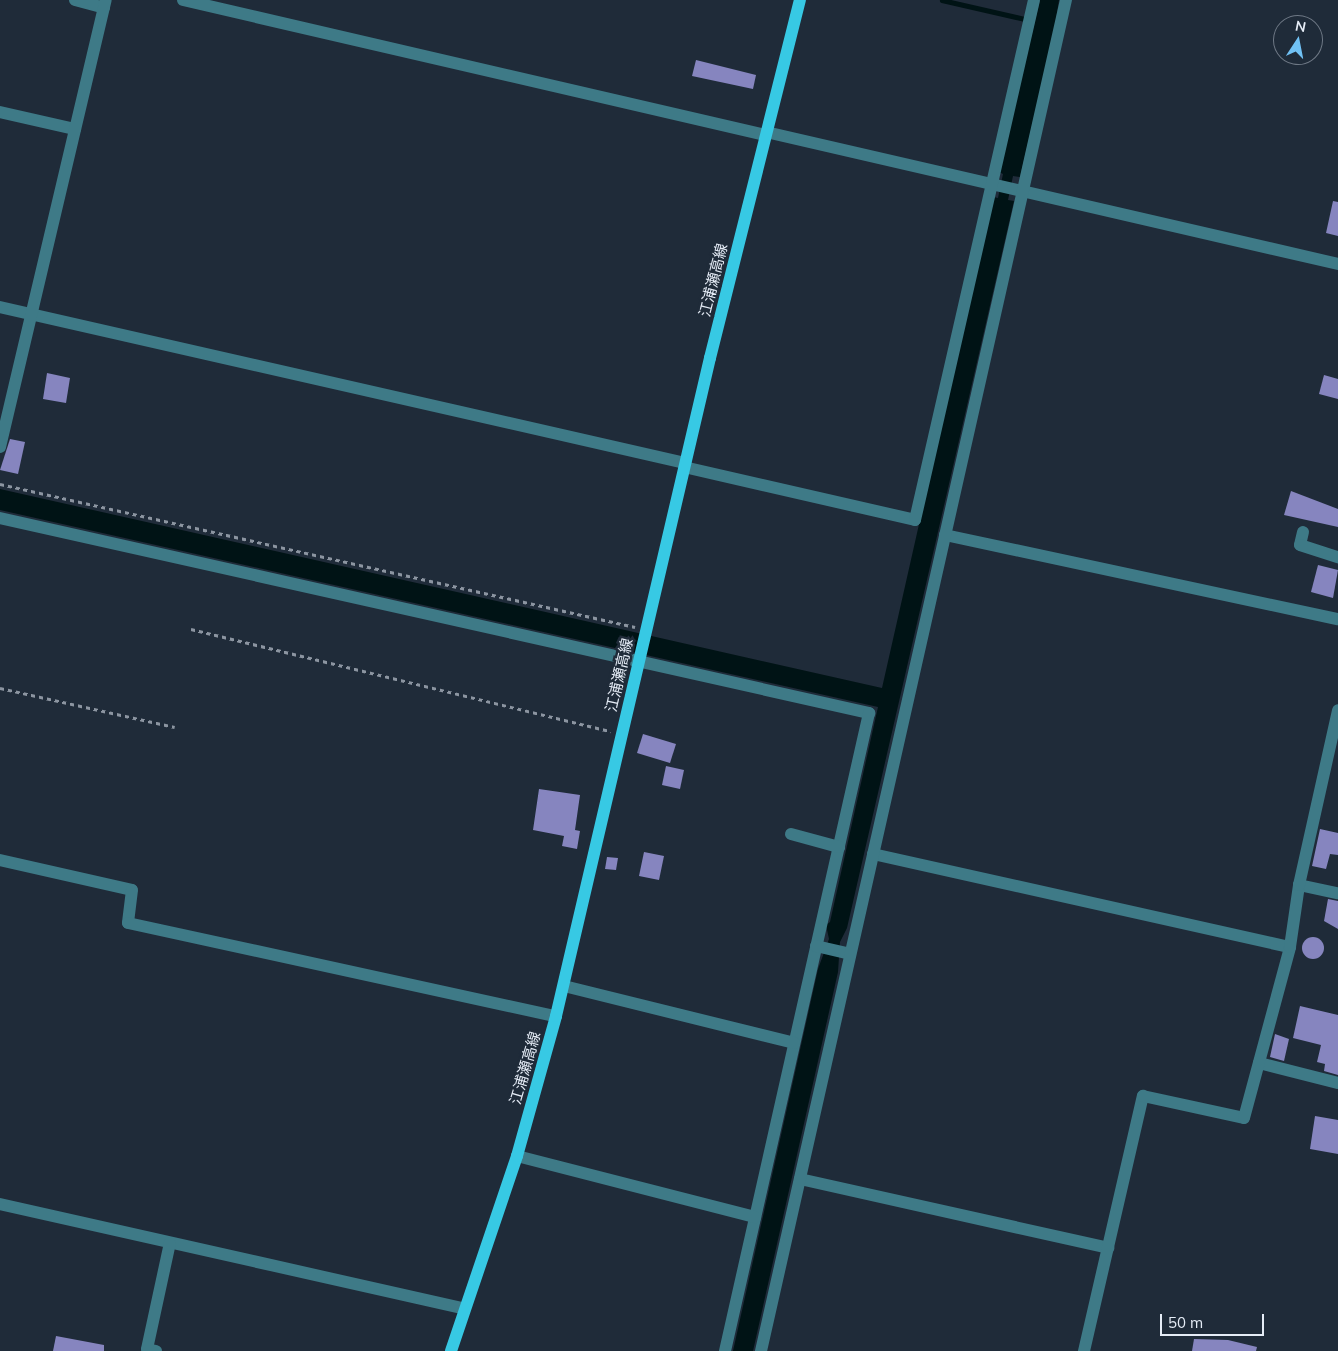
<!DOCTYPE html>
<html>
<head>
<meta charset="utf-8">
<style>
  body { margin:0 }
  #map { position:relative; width:1338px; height:1351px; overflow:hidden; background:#1f2b39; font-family:Mulish,"Noto Sans JP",sans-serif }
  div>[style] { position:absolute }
  .water>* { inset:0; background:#001315 }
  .stream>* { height:4.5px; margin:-2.25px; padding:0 2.25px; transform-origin:2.25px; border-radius:2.25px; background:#001315 }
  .building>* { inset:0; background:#8685bf }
  .round { border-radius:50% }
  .path>* { height:2.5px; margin-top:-1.25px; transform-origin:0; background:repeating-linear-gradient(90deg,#8c95a1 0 4px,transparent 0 8px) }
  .minor>* { height:12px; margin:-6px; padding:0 6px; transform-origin:6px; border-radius:6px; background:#3e7a87 }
  .major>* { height:12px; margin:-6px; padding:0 6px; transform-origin:6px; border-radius:6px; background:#37c9e4 }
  span { translate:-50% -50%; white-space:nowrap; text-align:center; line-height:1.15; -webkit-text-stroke:5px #1f2b39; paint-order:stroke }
  .street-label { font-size:15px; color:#e5ecf6 }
  .north { position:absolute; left:1273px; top:15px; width:50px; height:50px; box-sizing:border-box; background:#1f2b39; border:1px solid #6e7885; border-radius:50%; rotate:11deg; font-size:14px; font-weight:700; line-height:20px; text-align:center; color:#e5ecf6 }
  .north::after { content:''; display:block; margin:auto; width:18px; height:22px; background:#70c1f4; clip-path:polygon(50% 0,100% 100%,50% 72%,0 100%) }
  .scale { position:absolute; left:1160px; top:1314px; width:104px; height:22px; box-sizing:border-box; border:2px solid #e5ecf6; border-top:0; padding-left:6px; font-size:15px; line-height:18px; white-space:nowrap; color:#e5ecf6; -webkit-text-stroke:4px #1f2b39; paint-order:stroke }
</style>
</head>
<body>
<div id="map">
  <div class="water">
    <div style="clip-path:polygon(1040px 0,1059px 0,1055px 26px,1020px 177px,1013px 176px,1008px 200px,1014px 201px,847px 928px,840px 942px,838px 972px,753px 1351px,733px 1351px,818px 969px,829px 939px,826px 925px,830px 922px,878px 707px,0 510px,0 489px,882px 688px,993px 197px,998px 198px,1003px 174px,999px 172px)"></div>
  </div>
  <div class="stream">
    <div style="left:942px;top:0;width:85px;rotate:12.9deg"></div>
  </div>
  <div class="building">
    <div style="clip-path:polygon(696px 60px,756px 75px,753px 89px,692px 76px)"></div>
    <div style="clip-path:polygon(1333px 201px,1338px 202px,1338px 236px,1326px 233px)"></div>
    <div style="clip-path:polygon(47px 373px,70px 378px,66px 403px,43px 399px)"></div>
    <div style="clip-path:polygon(1324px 375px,1338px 379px,1338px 399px,1319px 394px)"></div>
    <div style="clip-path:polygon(10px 439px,25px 442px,18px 474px,0 470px)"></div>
    <div style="clip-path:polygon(1291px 491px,1338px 509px,1338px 527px,1284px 515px)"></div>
    <div style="clip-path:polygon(1318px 565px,1338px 570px,1333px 598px,1311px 592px)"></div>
    <div style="clip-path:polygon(643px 734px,676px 744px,670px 763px,637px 753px)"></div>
    <div style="clip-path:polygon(666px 766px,684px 770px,680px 789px,662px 785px)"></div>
    <div style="clip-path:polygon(539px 789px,580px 795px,575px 830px,580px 831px,577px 849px,562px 846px,564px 836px,533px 830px)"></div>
    <div style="clip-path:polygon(1320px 829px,1338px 833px,1338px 855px,1330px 854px,1326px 869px,1312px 866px)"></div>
    <div style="clip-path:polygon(644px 852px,664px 856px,659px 880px,639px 876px)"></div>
    <div style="clip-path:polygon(607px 857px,618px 858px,616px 870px,605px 869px)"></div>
    <div style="clip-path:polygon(1328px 899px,1338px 901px,1338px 929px,1324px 921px)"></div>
    <div class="round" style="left:1302px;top:937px;width:22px;height:22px"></div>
    <div style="clip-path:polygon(1300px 1006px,1338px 1015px,1338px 1075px,1324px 1071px,1325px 1064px,1317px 1062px,1321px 1045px,1293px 1038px)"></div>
    <div style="clip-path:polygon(1275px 1034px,1289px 1039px,1284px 1061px,1270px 1057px)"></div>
    <div style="clip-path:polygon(1315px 1116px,1338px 1120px,1338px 1154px,1310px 1149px)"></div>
    <div style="clip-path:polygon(56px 1336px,104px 1345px,104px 1351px,53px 1351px)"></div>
    <div style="clip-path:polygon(1194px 1339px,1228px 1340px,1257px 1347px,1256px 1351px,1192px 1351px)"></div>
  </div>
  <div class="path">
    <div style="left:0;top:484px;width:651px;rotate:12.69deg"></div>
    <div style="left:191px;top:629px;width:432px;rotate:13.7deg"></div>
    <div style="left:0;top:688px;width:179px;rotate:12.6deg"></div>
  </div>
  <div class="minor">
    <div style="left:75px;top:0;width:30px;rotate:15deg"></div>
    <div style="left:183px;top:0;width:597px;rotate:13.06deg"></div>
    <div style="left:0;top:112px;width:77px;rotate:12.8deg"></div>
    <div style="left:766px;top:132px;width:587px;rotate:12.99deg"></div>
    <div style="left:0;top:307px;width:703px;rotate:12.83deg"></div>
    <div style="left:0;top:447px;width:459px;rotate:-76.7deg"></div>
    <div style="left:684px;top:467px;width:237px;rotate:12.9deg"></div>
    <div style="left:915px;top:520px;width:533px;rotate:-77.11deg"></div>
    <div style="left:0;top:518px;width:891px;rotate:12.65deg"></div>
    <div style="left:869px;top:713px;width:654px;rotate:102.72deg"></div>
    <div style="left:1303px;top:532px;width:13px;rotate:103deg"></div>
    <div style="left:1300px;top:545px;width:40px;rotate:18deg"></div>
    <div style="left:945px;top:535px;width:402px;rotate:12.1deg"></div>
    <div style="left:791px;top:834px;width:50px;rotate:15.2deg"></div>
    <div style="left:873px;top:854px;width:427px;rotate:12.6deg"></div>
    <div style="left:0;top:860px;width:135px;rotate:12.8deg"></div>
    <div style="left:132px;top:890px;width:33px;rotate:97deg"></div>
    <div style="left:128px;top:923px;width:438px;rotate:12.3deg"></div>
    <div style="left:1299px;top:885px;width:40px;rotate:12deg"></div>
    <div style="left:816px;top:946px;width:35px;rotate:13deg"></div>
    <div style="left:564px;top:986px;width:237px;rotate:13.9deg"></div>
    <div style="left:1259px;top:1063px;width:81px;rotate:14.2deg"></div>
    <div style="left:517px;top:1156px;width:246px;rotate:14.4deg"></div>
    <div style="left:800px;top:1179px;width:316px;rotate:12.6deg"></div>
    <div style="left:0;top:1204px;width:475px;rotate:12.7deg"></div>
    <div style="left:156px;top:1351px;width:9px;rotate:-167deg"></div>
    <div style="left:147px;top:1349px;width:108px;rotate:-77.8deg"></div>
    <div style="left:761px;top:1351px;width:1385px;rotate:-77.28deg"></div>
    <div style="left:1084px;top:1351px;width:262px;rotate:-77deg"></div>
    <div style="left:1143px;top:1096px;width:103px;rotate:12.3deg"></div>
    <div style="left:1244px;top:1118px;width:177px;rotate:-74.9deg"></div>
    <div style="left:1290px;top:947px;width:63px;rotate:-81.7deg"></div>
    <div style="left:1299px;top:885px;width:179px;rotate:-77.4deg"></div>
  </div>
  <div class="major">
    <div style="left:451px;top:1351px;width:206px;rotate:-71.3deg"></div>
    <div style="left:517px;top:1156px;width:145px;rotate:-74.4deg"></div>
    <div style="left:556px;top:1016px;width:676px;rotate:-76.83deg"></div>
    <div style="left:710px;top:358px;width:369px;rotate:-75.9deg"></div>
  </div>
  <div class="street-label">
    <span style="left:713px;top:280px;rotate:-76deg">江浦瀬高線</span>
    <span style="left:619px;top:675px;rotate:-77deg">江浦瀬高線</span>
    <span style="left:525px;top:1068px;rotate:-74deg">江浦瀬高線</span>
  </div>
  <div class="north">N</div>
  <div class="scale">50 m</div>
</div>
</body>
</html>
